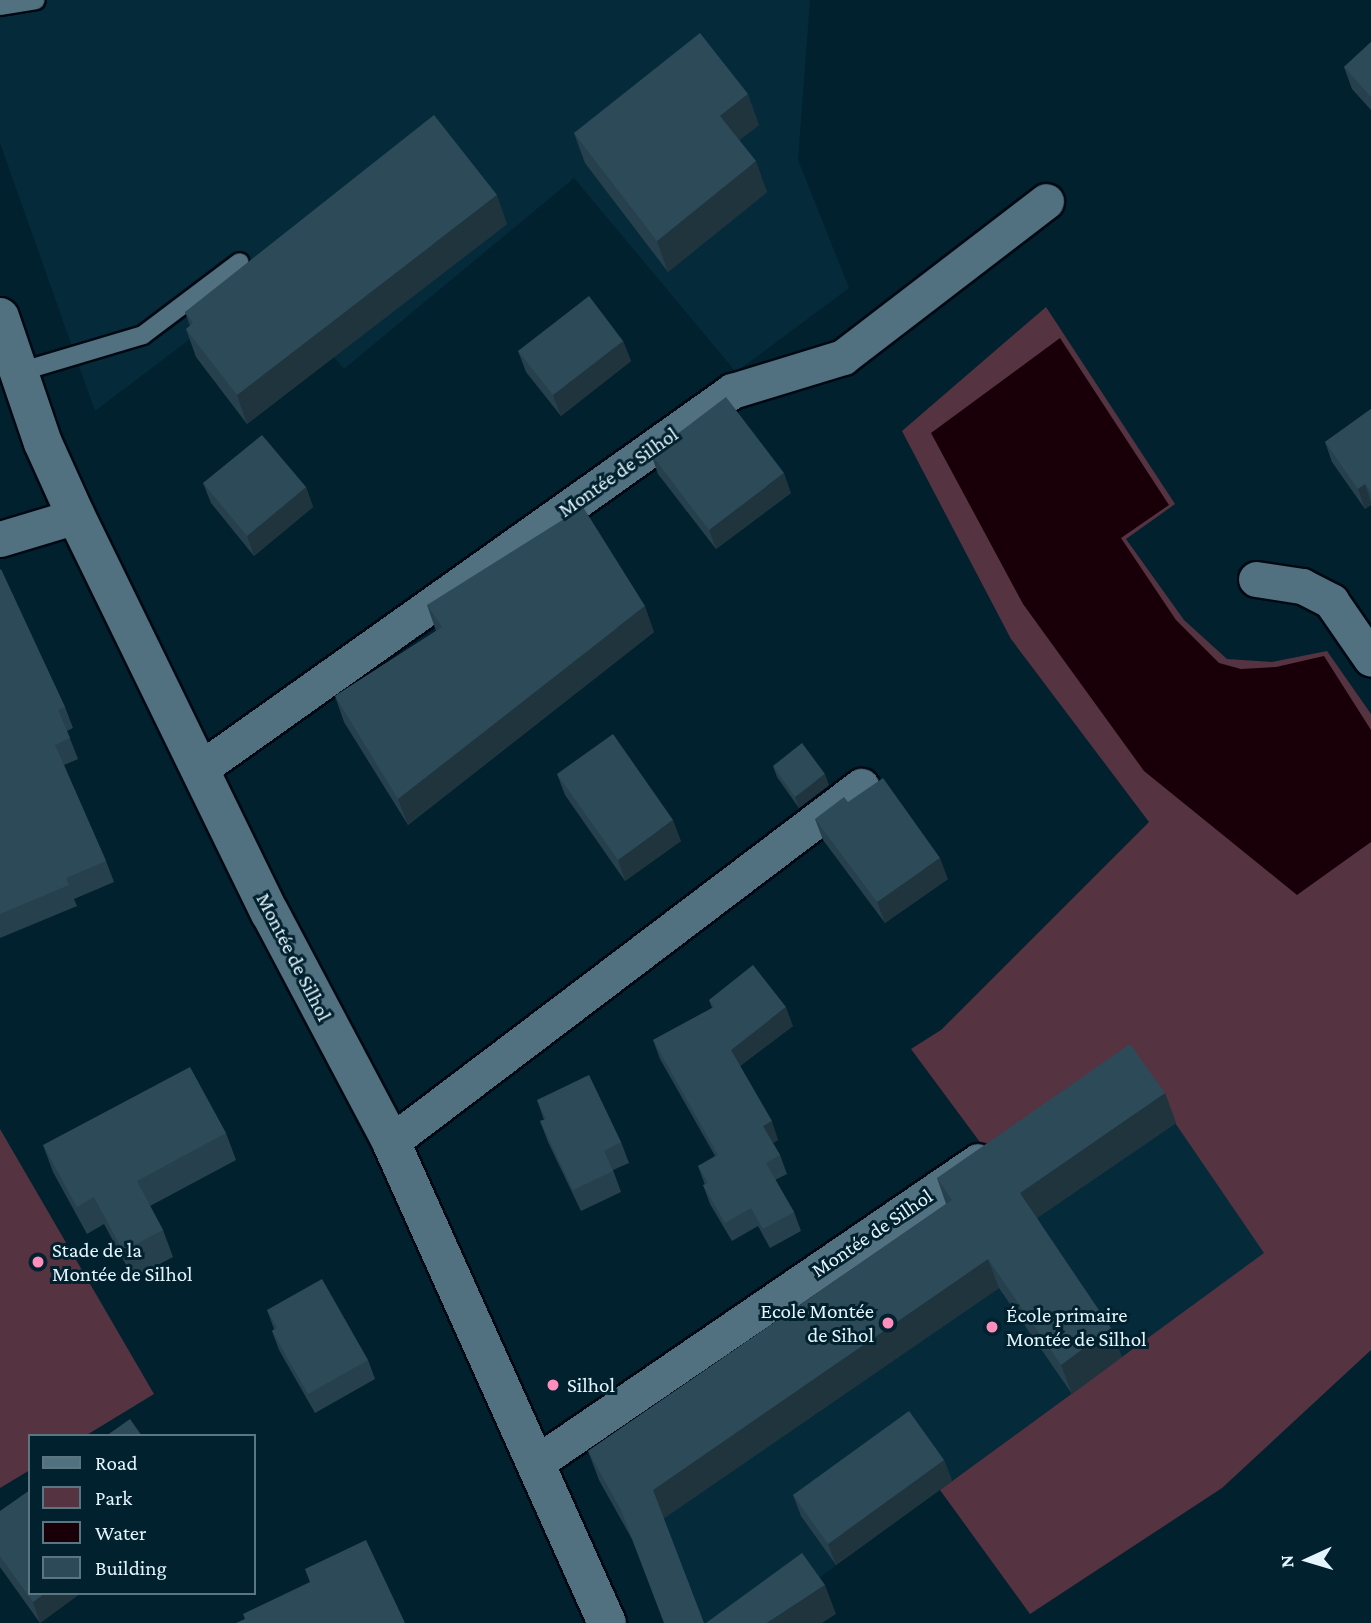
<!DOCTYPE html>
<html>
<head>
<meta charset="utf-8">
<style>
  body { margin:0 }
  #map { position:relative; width:1371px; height:1623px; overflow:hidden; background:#02212e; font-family:"Crimson Pro",serif }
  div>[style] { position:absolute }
  .built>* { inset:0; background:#052b3b }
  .green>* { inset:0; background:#563341 }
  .water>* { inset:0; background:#190008 }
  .roads { filter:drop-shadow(2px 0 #000913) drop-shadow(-2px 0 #000913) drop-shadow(0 2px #000913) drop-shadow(0 -2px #000913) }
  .lane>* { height:18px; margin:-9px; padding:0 9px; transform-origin:9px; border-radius:9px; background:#517080 }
  .street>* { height:35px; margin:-17.5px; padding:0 17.5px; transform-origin:17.5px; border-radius:17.5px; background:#517080 }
  .secondary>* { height:38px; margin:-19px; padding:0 19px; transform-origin:19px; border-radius:19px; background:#517080 }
  .wall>* { inset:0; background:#27404d }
  .shaded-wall>* { inset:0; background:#20343e }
  .building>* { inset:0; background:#2d4a59 }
  .dots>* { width:19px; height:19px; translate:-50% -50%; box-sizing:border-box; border:4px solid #02212e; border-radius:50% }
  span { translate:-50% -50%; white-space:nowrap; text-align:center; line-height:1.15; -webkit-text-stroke:6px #02212e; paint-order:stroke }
  .street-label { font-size:21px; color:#e4f5fe }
  .poi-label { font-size:21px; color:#e4f5fe }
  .left { translate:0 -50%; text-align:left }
  .right { translate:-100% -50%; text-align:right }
  .legend { position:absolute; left:28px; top:1434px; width:228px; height:161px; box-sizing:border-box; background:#02212e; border:2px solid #5c7681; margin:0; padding:9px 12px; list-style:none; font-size:21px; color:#e4f5fe }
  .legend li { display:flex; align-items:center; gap:14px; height:35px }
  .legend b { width:35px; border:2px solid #5c7681 }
  .north { position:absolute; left:1273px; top:1525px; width:70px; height:70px; -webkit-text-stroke:5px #02212e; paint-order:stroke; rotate:266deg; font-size:19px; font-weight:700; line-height:28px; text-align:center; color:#e4f5fe }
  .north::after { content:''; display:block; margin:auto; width:24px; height:32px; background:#e4f5fe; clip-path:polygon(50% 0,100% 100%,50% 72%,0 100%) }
</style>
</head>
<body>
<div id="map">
  <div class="built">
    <div style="clip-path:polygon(0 0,810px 0,798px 160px,849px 288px,736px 372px,574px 178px,344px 369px,268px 280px,95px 411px,0 143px)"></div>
    <div style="clip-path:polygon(1141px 1073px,1265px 1253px,757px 1623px,664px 1623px,632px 1540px,599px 1480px,963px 1230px)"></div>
  </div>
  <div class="green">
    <div style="clip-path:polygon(1046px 307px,1175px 504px,1126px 539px,1184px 620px,1227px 659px,1272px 662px,1327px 651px,1371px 714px,1371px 1350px,1222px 1488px,1030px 1614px,940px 1490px,1264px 1253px,1141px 1073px,988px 1153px,911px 1049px,941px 1030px,1149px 822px,1011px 639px,902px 431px)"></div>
    <div style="clip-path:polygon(0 1129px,154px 1394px,85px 1436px,30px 1436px,30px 1470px,0 1488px)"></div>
  </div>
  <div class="water">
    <div style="clip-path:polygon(1060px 338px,1169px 505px,1121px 538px,1176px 620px,1219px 663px,1241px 669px,1276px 667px,1324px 656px,1371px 730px,1371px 842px,1297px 895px,1144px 771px,1023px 604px,931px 433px)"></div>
  </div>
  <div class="roads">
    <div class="lane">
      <div style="left:0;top:6px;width:36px;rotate:-9deg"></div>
      <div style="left:19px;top:372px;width:129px;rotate:-16.6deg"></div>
      <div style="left:143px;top:335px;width:121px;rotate:-37deg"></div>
    </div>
    <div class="street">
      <div style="left:0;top:539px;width:79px;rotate:-16.8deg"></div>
      <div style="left:1256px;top:579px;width:47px;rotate:8.7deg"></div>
      <div style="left:1302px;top:586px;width:33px;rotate:27deg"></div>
      <div style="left:1331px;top:601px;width:70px;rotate:55.4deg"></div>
      <div style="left:200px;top:769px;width:653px;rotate:-35.39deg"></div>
      <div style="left:732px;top:391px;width:116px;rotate:-17deg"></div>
      <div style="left:843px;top:357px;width:256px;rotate:-37.5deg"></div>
      <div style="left:391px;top:1142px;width:590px;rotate:-37.14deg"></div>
      <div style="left:536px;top:1463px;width:535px;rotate:-34.34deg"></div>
    </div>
    <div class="secondary">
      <div style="left:0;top:317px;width:133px;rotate:71.2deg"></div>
      <div style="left:43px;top:443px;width:80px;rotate:65.7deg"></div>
      <div style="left:76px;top:516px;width:442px;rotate:64deg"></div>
      <div style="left:270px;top:913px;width:259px;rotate:62.1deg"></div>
      <div style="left:391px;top:1142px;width:527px;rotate:65.82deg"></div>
    </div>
  </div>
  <div class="wall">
    <div style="clip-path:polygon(1371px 42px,1371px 110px,1352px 89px,1344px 67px)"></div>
    <div style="clip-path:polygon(759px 125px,739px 140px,767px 192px,668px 272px,585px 163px,574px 133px)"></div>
    <div style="clip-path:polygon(507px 224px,247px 424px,196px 357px,186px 329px,190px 326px,185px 312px)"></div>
    <div style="clip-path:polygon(623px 341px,631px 361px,561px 416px,526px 372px,518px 351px)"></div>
    <div style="clip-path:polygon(1371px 409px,1371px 505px,1365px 509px,1332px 462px,1325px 442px)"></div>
    <div style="clip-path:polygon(651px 454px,791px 493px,716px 549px,658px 474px)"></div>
    <div style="clip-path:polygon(203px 483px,306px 487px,313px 507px,254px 556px,211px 503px)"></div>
    <div style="clip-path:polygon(0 570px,65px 707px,73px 728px,67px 731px,78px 759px,64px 765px,106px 861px,114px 882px,74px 899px,77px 906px,0 938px)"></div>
    <div style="clip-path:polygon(427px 605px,654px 632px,408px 825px,344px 722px,335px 696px,436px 631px)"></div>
    <div style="clip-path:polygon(773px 766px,829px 785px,799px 808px,777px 777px)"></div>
    <div style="clip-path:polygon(557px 774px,681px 841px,625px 881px,565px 795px)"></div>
    <div style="clip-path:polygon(815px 819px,948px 879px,885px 923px,823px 840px)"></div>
    <div style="clip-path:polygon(709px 1000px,793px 1026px,740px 1066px,778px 1140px,773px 1143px,780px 1155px,787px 1174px,775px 1180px,794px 1212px,801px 1231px,770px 1248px,758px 1226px,732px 1241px,710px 1204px,703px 1185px,705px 1185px,698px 1166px,715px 1156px,660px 1059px,653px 1040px,712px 1008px)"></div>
    <div style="clip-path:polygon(1165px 1093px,1176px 1123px,1037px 1218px,1122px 1357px,1072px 1394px,999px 1288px,664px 1518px,632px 1539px,599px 1480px,588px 1451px,946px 1204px,937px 1178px)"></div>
    <div style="clip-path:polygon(537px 1100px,621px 1142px,629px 1163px,613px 1170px,621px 1192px,581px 1211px,548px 1142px,540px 1121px,544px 1120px)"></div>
    <div style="clip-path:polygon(226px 1133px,236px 1160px,150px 1206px,163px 1230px,173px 1257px,133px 1278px,104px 1224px,87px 1234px,53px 1172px,43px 1145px)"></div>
    <div style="clip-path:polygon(267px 1310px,368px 1360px,375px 1379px,315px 1413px,279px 1350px,272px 1331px,274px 1329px)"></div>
    <div style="clip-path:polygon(944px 1460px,952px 1481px,836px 1565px,801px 1516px,793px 1495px)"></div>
    <div style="clip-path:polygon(0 1511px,30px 1593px,81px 1593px,40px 1623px,0 1567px)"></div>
  </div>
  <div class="shaded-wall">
    <div style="clip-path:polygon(748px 94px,759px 125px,731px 147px,720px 116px)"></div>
    <div style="clip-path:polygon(756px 161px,767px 192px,668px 272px,657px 241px)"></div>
    <div style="clip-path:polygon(497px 195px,507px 224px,247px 424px,237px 395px)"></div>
    <div style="clip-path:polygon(623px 341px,631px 361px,561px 416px,553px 395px)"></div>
    <div style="clip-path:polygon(784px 473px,791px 493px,716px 549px,709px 530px)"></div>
    <div style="clip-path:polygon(1365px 484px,1371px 502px,1371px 505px,1365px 509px,1358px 489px)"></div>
    <div style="clip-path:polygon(306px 487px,313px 507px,254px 556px,247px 536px)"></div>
    <div style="clip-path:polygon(645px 606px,654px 632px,408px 825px,398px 799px)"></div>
    <div style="clip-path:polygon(825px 774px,829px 785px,799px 808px,795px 797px)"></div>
    <div style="clip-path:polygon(673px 820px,681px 841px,625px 881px,618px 860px)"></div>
    <div style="clip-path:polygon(940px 858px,948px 879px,885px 923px,877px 902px)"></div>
    <div style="clip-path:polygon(786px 1007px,793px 1026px,737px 1068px,731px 1050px)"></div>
    <div style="clip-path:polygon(1165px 1093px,1176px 1123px,1031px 1222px,1020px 1193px)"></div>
    <div style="clip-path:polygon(772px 1121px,778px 1140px,770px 1145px,763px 1126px)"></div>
    <div style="clip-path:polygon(988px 1259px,999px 1288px,663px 1519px,653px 1490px)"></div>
    <div style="clip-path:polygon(1111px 1328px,1122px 1357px,1072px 1394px,1061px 1365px)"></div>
    <div style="clip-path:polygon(944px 1460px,952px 1481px,836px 1565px,828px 1544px)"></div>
    <div style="clip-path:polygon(825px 1585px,836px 1614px,822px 1623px,767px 1623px)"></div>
    <div style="clip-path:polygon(45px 1593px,81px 1593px,40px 1623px,33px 1602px)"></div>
  </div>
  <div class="building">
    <div style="clip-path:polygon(700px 33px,748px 94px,720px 116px,756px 161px,657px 241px,574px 133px)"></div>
    <div style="clip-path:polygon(1371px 42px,1371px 97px,1344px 67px)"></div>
    <div style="clip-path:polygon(434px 115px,497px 195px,237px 395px,186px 329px,193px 323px,185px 312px)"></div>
    <div style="clip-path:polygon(589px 296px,623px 341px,553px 395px,518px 351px)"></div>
    <div style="clip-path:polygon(726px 397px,784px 473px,709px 530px,651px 454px)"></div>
    <div style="clip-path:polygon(1371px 409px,1371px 493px,1365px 484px,1358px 489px,1325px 442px)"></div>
    <div style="clip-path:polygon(262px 435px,306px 487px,247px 536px,203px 483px)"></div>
    <div style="clip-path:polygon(583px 507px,645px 606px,398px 799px,335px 696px,442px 627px,427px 605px)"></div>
    <div style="clip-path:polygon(1px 569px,65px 707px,58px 710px,70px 738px,55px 745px,106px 861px,66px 878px,69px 885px,0 914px,0 570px)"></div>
    <div style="clip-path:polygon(613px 734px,673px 820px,618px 860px,557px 774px)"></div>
    <div style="clip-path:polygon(802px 743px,825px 774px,795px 797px,773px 766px)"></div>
    <div style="clip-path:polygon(883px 778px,940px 858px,877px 902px,815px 819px,844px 797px,848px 802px)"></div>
    <div style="clip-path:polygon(753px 965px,786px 1007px,731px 1050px,772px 1121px,763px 1126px,780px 1155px,766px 1163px,794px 1212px,763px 1229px,751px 1208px,725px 1223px,703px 1185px,708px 1183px,698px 1166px,718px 1155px,653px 1040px,714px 1007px,709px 1000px)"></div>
    <div style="clip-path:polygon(1130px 1044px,1165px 1093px,1020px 1193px,1111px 1328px,1061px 1365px,988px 1259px,653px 1490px,704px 1623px,664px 1623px,621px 1510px,588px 1451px,952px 1200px,937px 1178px)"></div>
    <div style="clip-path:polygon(190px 1067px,226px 1133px,137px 1181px,163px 1230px,123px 1251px,94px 1197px,77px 1207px,43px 1145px)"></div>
    <div style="clip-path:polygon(589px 1075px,621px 1142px,604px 1151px,613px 1171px,573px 1190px,540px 1121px,546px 1119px,537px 1100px)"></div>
    <div style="clip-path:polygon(322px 1279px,368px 1360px,308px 1394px,272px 1331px,277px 1328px,267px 1310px)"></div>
    <div style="clip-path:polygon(909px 1411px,944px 1460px,828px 1544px,793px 1495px)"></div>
    <div style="clip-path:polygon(130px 1419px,142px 1436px,106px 1436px)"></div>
    <div style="clip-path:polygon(30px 1490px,30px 1593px,45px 1593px,33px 1602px,0 1556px,0 1511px)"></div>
    <div style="clip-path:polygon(366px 1540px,405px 1623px,236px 1623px,245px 1619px,243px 1614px,310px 1582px,305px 1569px)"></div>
    <div style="clip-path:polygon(802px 1553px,825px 1585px,767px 1623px,706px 1623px)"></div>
  </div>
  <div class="dots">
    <div style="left:38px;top:1262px;background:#fe8ebc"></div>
    <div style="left:888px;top:1323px;background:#fe8ebc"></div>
    <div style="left:992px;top:1327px;background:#fe8ebc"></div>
    <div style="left:553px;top:1385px;background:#fe8ebc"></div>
  </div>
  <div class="street-label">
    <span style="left:618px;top:472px;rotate:-35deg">Montée de Silhol</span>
    <span style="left:294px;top:957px;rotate:63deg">Montée de Silhol</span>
    <span style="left:872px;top:1233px;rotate:-34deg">Montée de Silhol</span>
  </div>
  <div class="poi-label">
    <span class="left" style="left:52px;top:1262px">Stade de la<br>Montée de Silhol</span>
    <span class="right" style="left:874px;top:1323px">Ecole Montée<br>de Sihol</span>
    <span class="left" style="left:1006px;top:1327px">École primaire<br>Montée de Silhol</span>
    <span class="left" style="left:567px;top:1385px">Silhol</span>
  </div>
  <ul class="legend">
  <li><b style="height:9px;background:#517080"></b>Road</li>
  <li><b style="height:19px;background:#563341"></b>Park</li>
  <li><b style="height:19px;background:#190008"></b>Water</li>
  <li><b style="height:19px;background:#2d4a59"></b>Building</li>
  </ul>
  <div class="north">N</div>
</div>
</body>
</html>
